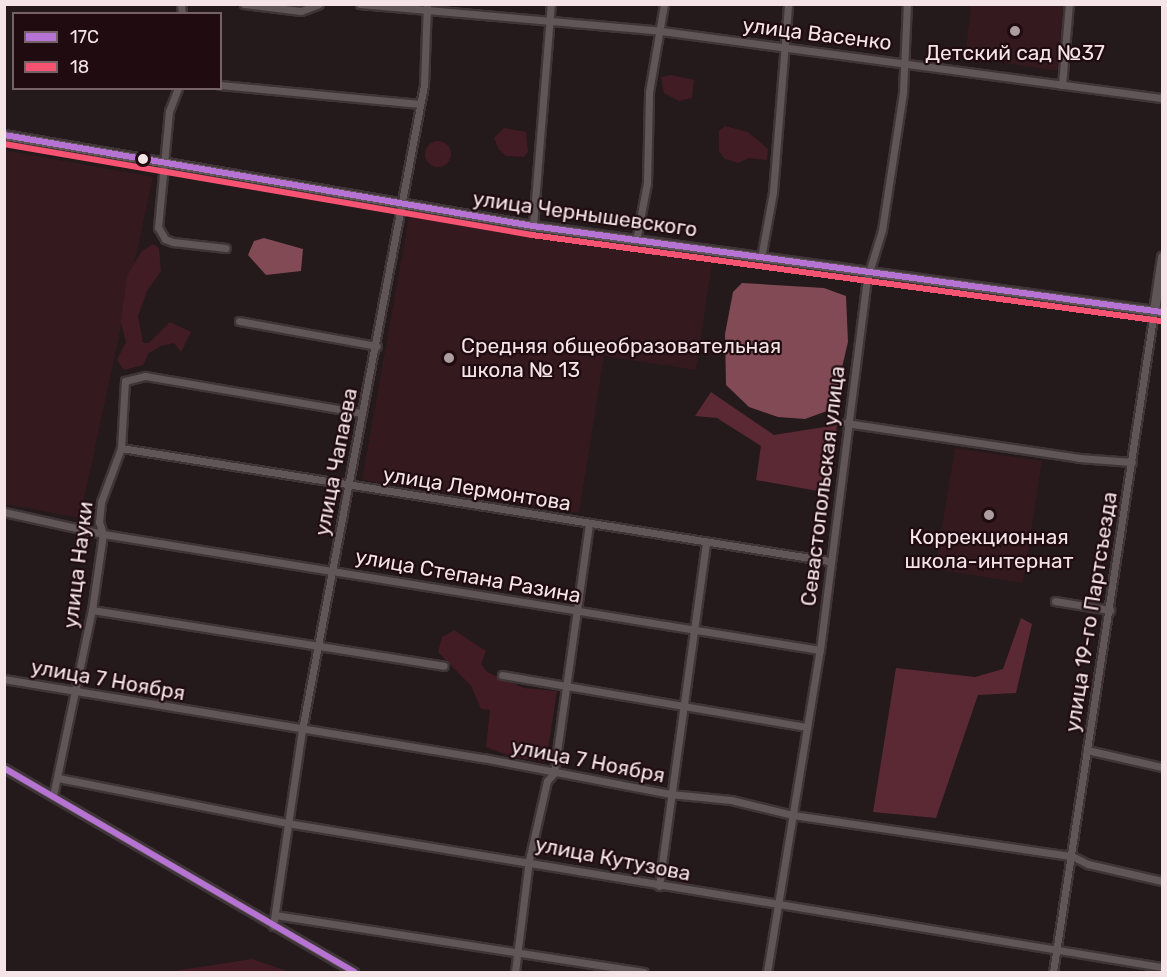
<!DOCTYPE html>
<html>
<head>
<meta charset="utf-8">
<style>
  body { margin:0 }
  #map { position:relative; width:1167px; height:977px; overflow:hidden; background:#24191b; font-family:Rubik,sans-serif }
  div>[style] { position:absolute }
  .built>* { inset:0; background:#341a1f }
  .green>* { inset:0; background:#411c25 }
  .round { border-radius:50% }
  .forest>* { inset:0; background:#5a2934 }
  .water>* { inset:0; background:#814a55 }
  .roads { filter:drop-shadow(2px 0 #3f3538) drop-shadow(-2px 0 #3f3538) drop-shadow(0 2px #3f3538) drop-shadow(0 -2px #3f3538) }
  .minor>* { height:7px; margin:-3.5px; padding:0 3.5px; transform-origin:3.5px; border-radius:3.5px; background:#605658 }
  .tertiary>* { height:9px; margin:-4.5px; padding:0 4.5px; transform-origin:4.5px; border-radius:4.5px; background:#605658 }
  .bus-1>* { height:6px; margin:-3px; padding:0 3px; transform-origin:3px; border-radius:3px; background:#b673d3 }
  .bus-2>* { height:6px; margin:-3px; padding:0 3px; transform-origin:3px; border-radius:3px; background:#f65372 }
  .dots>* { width:16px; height:16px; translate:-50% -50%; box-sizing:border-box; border:3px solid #1f0b10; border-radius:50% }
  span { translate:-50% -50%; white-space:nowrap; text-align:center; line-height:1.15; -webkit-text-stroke:4.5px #1f0b10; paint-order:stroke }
  .street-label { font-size:21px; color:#f4e4e7 }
  .poi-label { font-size:21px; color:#f4e4e7 }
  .left { translate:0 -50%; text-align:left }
  .frame { position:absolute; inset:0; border:6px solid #f4e4e7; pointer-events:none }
  .legend { position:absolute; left:12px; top:12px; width:210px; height:78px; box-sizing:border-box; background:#1f0b10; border:2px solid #746266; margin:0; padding:8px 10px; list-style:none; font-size:18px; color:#f4e4e7 }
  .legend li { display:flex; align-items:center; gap:12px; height:30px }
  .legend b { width:30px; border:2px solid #746266 }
</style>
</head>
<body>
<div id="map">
  <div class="built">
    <div style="clip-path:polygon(971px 5px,1064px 5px,1057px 71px,965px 57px)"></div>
    <div style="clip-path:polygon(4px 150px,153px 177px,80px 518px,5px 504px)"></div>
    <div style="clip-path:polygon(409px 217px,712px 263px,696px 370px,604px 356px,579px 513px,362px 480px)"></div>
    <div style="clip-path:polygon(955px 448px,1042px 461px,1023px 583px,935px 569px)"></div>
  </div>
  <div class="green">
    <div style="clip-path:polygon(671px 75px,694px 80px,692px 98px,679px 101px,664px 93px,661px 77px)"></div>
    <div style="clip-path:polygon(725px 126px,748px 132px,768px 149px,767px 160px,749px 158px,738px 163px,725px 159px,719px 151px,719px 131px)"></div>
    <div style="clip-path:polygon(504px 128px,526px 132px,528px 152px,524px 157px,506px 156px,498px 148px,494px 138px)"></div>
    <div class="round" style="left:425px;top:141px;width:26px;height:26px"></div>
    <div style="clip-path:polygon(153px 244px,159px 248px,161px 271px,147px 291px,138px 316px,143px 343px,149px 343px,170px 322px,191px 332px,181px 352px,174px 343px,161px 346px,149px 353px,143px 365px,124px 370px,117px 360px,126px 342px,121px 322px,127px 276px,142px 251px)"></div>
    <div style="clip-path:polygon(454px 630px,486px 651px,481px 664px,487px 672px,524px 688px,557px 691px,546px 762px,513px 757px,486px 747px,490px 710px,481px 709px,471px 686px,438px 652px,442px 637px)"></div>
    <div style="clip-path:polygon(252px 959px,290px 972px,168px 972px)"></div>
  </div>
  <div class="forest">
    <div style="clip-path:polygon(711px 392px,774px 435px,837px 425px,829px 493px,756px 480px,761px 446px,717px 418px,695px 416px)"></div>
    <div style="clip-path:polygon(1021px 618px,1032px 624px,1016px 693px,978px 695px,936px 818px,873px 812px,896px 668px,975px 677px,1003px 669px)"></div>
  </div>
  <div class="water">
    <div style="clip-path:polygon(264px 238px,303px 249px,301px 271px,266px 275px,248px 255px,254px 241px)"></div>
    <div style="clip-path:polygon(742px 283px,824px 288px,846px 296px,848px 342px,836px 393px,827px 411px,805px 419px,778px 417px,749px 407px,726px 385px,725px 334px,733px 292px)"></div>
  </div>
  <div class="roads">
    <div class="minor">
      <div style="left:181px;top:4px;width:10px;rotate:84deg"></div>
      <div style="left:244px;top:4px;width:57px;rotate:7deg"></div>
      <div style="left:301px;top:11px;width:19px;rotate:-21deg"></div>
      <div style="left:360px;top:4px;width:302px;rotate:5.1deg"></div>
      <div style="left:661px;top:31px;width:505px;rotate:7.62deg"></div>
      <div style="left:220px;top:85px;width:201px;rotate:5.4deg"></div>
      <div style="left:1062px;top:85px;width:81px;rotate:-85.1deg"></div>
      <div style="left:178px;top:88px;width:25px;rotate:111deg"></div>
      <div style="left:169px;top:111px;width:117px;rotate:95.4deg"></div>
      <div style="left:158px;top:227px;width:14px;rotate:60deg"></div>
      <div style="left:165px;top:239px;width:9px;rotate:21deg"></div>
      <div style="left:173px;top:242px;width:53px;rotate:6.5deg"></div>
      <div style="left:533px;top:226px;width:223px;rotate:-85.4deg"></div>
      <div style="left:636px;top:241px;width:59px;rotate:-79.3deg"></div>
      <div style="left:647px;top:183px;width:91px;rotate:-88.7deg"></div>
      <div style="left:649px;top:92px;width:89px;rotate:-80.3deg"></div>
      <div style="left:761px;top:258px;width:67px;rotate:-79.7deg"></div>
      <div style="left:773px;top:192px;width:189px;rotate:-85.4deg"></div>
      <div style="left:239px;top:321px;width:140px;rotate:10.3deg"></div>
      <div style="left:846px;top:423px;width:236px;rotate:8.5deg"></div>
      <div style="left:1079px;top:458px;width:53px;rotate:4.3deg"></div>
      <div style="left:121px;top:448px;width:717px;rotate:9.07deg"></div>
      <div style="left:4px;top:512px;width:101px;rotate:12.5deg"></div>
      <div style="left:103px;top:534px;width:726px;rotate:9.19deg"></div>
      <div style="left:1055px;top:601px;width:56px;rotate:9.3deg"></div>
      <div style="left:92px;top:610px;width:356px;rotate:9deg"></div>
      <div style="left:502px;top:675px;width:309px;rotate:9.7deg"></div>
      <div style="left:4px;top:679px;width:485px;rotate:9.4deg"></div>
      <div style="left:483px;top:758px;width:190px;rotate:10.9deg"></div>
      <div style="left:670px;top:794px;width:61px;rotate:5.6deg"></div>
      <div style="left:731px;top:800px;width:64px;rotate:13.6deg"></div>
      <div style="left:793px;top:815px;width:282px;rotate:8.4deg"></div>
      <div style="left:1072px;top:856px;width:18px;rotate:27deg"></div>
      <div style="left:1088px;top:864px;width:76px;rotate:12.9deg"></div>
      <div style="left:1087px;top:750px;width:77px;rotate:12.8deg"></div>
      <div style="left:4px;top:768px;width:405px;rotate:30.2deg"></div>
      <div style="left:58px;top:778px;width:233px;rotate:11.1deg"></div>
      <div style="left:287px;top:823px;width:887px;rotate:9.35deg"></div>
      <div style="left:53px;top:796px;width:190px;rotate:-78.2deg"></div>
      <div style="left:92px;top:610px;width:77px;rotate:-81.8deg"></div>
      <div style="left:103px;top:534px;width:13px;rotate:-108deg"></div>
      <div style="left:99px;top:522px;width:20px;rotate:-84deg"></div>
      <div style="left:101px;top:502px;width:58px;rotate:-69.7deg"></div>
      <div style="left:121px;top:448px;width:67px;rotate:-86.6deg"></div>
      <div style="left:125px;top:381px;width:21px;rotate:-14deg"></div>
      <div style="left:145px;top:376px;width:220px;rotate:9.7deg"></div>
      <div style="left:659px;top:886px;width:347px;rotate:-82.2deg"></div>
      <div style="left:275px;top:915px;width:373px;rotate:8.8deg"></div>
      <div style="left:273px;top:926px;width:198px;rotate:-81.6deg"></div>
      <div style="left:302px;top:730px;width:656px;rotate:-79.29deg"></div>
      <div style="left:424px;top:85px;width:81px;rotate:-87.9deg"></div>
      <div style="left:515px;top:972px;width:113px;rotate:-82.9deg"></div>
      <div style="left:529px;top:860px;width:81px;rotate:-77.2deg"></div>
      <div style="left:547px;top:781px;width:11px;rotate:-49deg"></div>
      <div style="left:554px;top:773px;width:252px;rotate:-82deg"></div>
      <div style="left:767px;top:972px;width:326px;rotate:-80.7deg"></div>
      <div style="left:820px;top:650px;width:374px;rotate:-82.8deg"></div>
      <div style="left:867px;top:279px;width:51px;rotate:-73deg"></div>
      <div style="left:882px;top:230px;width:140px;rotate:-81.3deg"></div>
      <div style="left:903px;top:92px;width:88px;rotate:-87.4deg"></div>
      <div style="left:1053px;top:972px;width:669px;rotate:-81.31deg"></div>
    </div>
    <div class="tertiary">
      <div style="left:4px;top:135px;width:537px;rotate:9.76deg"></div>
      <div style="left:533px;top:226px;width:635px;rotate:7.79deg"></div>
      <div style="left:1154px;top:311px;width:55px;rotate:-81.6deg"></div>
    </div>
  </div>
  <div class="bus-1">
    <div style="left:4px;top:135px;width:537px;rotate:9.76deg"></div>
    <div style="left:533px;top:226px;width:635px;rotate:7.79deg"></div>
    <div style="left:4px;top:768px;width:405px;rotate:30.2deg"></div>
  </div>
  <div class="bus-2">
    <div style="left:4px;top:144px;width:536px;rotate:9.78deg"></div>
    <div style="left:532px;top:235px;width:635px;rotate:7.79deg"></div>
  </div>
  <div class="dots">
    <div style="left:1015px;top:31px;background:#ab9da0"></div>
    <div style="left:143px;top:159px;background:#f4e4e7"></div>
    <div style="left:449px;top:358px;background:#ab9da0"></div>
    <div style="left:989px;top:515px;background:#ab9da0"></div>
  </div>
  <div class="street-label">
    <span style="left:817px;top:34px;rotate:7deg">улица Васенко</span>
    <span style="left:585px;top:214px;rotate:8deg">улица Чернышевского</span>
    <span style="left:336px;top:462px;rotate:-79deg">улица Чапаева</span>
    <span style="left:823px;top:486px;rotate:-83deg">Севастопольская улица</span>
    <span style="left:477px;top:489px;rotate:9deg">улица Лермонтова</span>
    <span style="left:78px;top:565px;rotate:-83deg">улица Науки</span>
    <span style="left:468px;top:576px;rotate:10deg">улица Степана Разина</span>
    <span style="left:1091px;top:612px;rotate:-81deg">улица 19-го Партсъезда</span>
    <span style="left:108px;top:680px;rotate:10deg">улица 7 Ноября</span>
    <span style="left:588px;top:761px;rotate:11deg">улица 7 Ноября</span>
    <span style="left:613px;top:859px;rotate:11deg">улица Кутузова</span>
  </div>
  <div class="poi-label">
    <span style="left:1015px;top:53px">Детский сад №37</span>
    <span class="left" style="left:461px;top:358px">Средняя общеобразовательная<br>школа № 13</span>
    <span style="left:989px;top:549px">Коррекционная<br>школа-интернат</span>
  </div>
  <div class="frame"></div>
  <ul class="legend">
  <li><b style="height:8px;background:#b673d3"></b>17С</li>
  <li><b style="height:8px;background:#f65372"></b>18</li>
  </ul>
</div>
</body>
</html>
